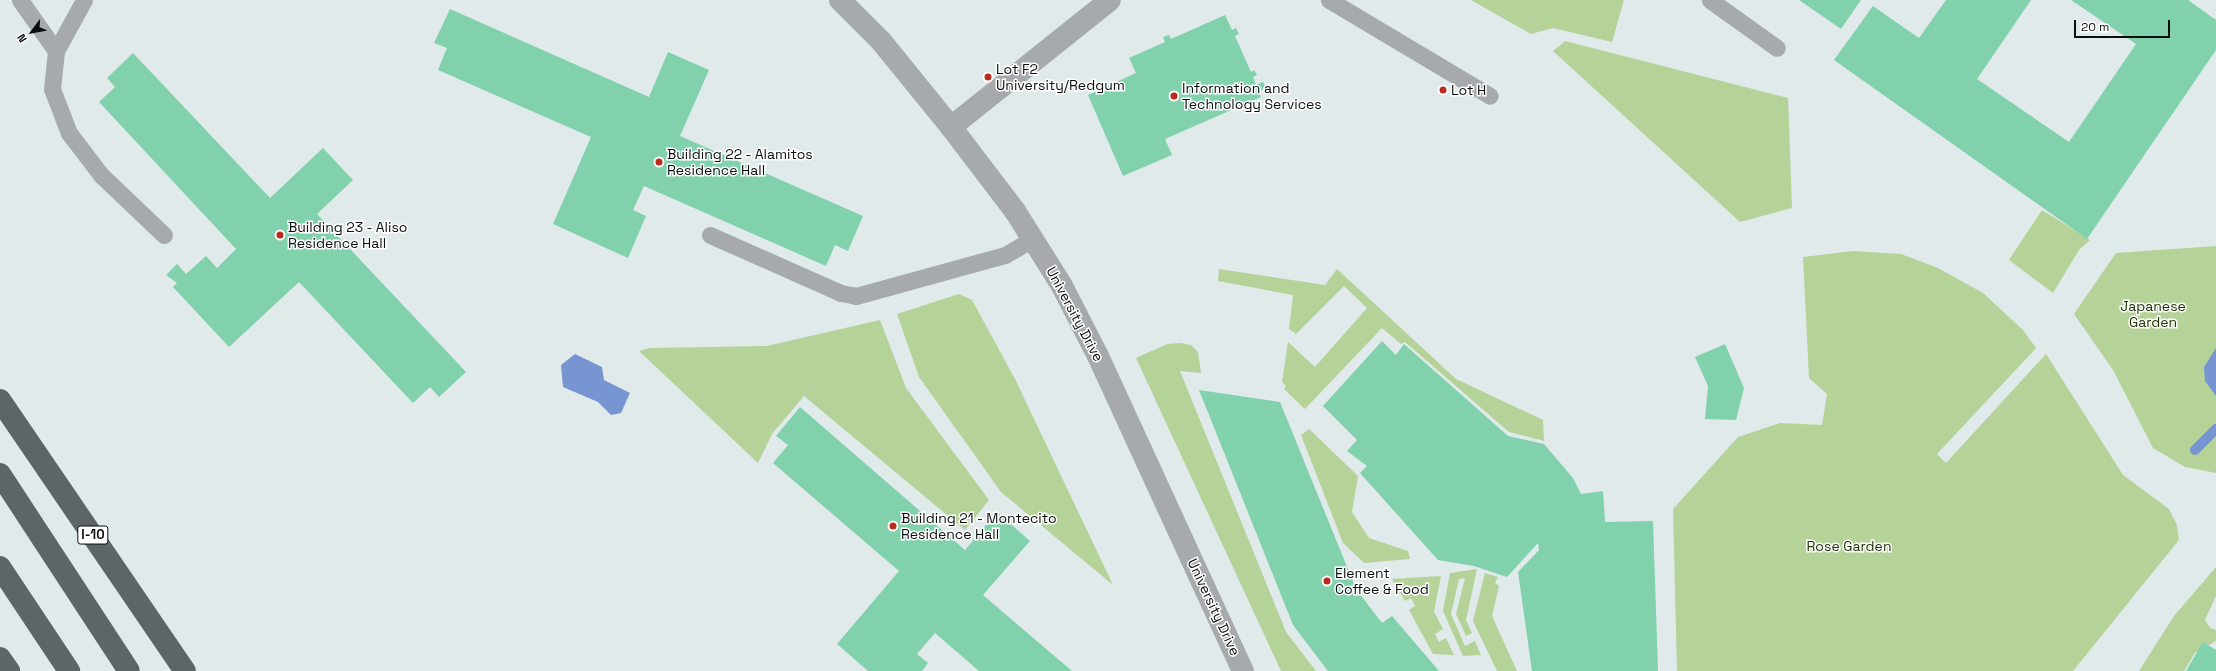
<!DOCTYPE html>
<html>
<head>
<meta charset="utf-8">
<style>
  body { margin:0 }
  #map { position:relative; width:2216px; height:671px; overflow:hidden; background:#e0eaea; font-family:"Space Grotesk",sans-serif }
  div>[style] { position:absolute }
  .green>* { inset:0; background:#b5d298 }
  .water>* { inset:0; background:#7795d1 }
  .stream>* { height:10px; margin:-5px; padding:0 5px; transform-origin:5px; border-radius:5px; background:#7795d1 }
  .building>* { inset:0; background:#80d1ac }
  .service>* { height:17px; margin:-8.5px; padding:0 8.5px; transform-origin:8.5px; border-radius:8.5px; background:#a7aaac }
  .minor>* { height:22px; margin:-11px; padding:0 11px; transform-origin:11px; border-radius:11px; background:#a7aaac }
  .motorway>* { height:22px; margin:-11px; padding:0 11px; transform-origin:11px; border-radius:11px; background:#5e6568 }
  .dots>* { width:11px; height:11px; translate:-50% -50%; box-sizing:border-box; border:2px solid #fff; border-radius:50% }
  span { translate:-50% -50%; white-space:nowrap; text-align:center; line-height:1.15; -webkit-text-stroke:3px #fff; paint-order:stroke }
  .shield-label span { padding:1px 3px; background:#fff; border:1px solid; border-radius:3px; -webkit-text-stroke-width:0 }
  .shield-label { font-size:13px; color:#0a0d0d; font-weight:700 }
  .poi-label { font-size:14px; color:#0a0d0d }
  .left { translate:0 -50%; text-align:left }
  .park-label { font-size:14px; color:#203504 }
  .street-label { font-size:14px; color:#0a0d0d }
  .north { position:absolute; left:12px; top:12px; width:40px; height:40px; -webkit-text-stroke:3px #fff; paint-order:stroke; rotate:238deg; font-size:11px; font-weight:700; line-height:16px; text-align:center; color:#0a0d0d }
  .north::after { content:''; display:block; margin:auto; width:14px; height:18px; background:#0a0d0d; clip-path:polygon(50% 0,100% 100%,50% 72%,0 100%) }
  .scale { position:absolute; left:2074px; top:20px; width:96px; height:18px; box-sizing:border-box; border:2px solid #0a0d0d; border-top:0; padding-left:5px; font-size:12px; line-height:14px; white-space:nowrap; color:#0a0d0d; -webkit-text-stroke:3px #fff; paint-order:stroke }
</style>
</head>
<body>
<div id="map">
  <div class="green">
    <div style="clip-path:polygon(1471px 0,1624px 0,1612px 42px,1553px 28px,1531px 34px)"></div>
    <div style="clip-path:polygon(1565px 41px,1788px 98px,1792px 208px,1740px 222px,1553px 51px)"></div>
    <div style="clip-path:polygon(2042px 210px,2090px 240px,2079px 250px,2053px 293px,2009px 260px)"></div>
    <div style="clip-path:polygon(2216px 246px,2216px 473px,2185px 467px,2153px 448px,2113px 370px,2074px 314px,2116px 253px)"></div>
    <div style="clip-path:polygon(1853px 251px,1901px 254px,1938px 268px,1983px 293px,2023px 330px,2036px 348px,1937px 454px,1946px 463px,2046px 354px,2123px 475px,2169px 509px,2177px 525px,2179px 540px,2073px 671px,1677px 671px,1673px 509px,1738px 437px,1780px 423px,1822px 425px,1827px 394px,1809px 378px,1803px 257px)"></div>
    <div style="clip-path:polygon(1219px 269px,1325px 285px,1337px 269px,1456px 379px,1543px 420px,1544px 441px,1509px 432px,1405px 342px,1401px 344px,1382px 328px,1305px 409px,1284px 389px,1286px 386px,1282px 382px,1288px 342px,1315px 367px,1367px 308px,1344px 286px,1296px 334px,1289px 329px,1293px 295px,1218px 281px)"></div>
    <div style="clip-path:polygon(959px 294px,972px 300px,1015px 379px,1113px 585px,1001px 492px,919px 377px,897px 314px)"></div>
    <div style="clip-path:polygon(880px 320px,906px 388px,989px 500px,965px 530px,804px 396px,772px 434px,758px 463px,639px 351px,650px 348px,767px 346px)"></div>
    <div style="clip-path:polygon(1180px 343px,1191px 345px,1198px 352px,1201px 373px,1180px 371px,1286px 632px,1316px 671px,1281px 671px,1136px 358px,1167px 344px)"></div>
    <div style="clip-path:polygon(1309px 429px,1358px 476px,1352px 512px,1369px 538px,1408px 551px,1410px 559px,1364px 563px,1343px 543px,1301px 435px)"></div>
    <div style="clip-path:polygon(2216px 567px,2216px 596px,2205px 620px,2210px 628px,2216px 630px,2216px 641px,2195px 653px,2184px 671px,2139px 671px,2174px 616px)"></div>
    <div style="clip-path:polygon(1477px 569px,1466px 620px,1472px 633px,1466px 636px,1456px 614px,1465px 578px,1459px 579px,1451px 614px,1465px 646px,1475px 641px,1481px 655px,1463px 656px,1443px 611px,1450px 573px)"></div>
    <div style="clip-path:polygon(1485px 573px,1498px 577px,1495px 583px,1499px 586px,1492px 616px,1517px 671px,1497px 671px,1473px 621px)"></div>
    <div style="clip-path:polygon(1441px 576px,1434px 612px,1443px 629px,1435px 634px,1439px 642px,1446px 638px,1454px 655px,1433px 654px,1409px 610px,1415px 606px,1411px 598px,1405px 601px,1392px 579px)"></div>
  </div>
  <div class="water">
    <div style="clip-path:polygon(2216px 348px,2216px 396px,2205px 381px,2204px 367px)"></div>
    <div style="clip-path:polygon(575px 354px,602px 367px,604px 380px,630px 393px,621px 413px,611px 415px,598px 402px,563px 387px,561px 365px)"></div>
  </div>
  <div class="stream">
    <div style="left:2195px;top:450px;width:30px;rotate:-45deg"></div>
  </div>
  <div class="building">
    <div style="clip-path:polygon(1799px 0,1861px 0,1841px 29px)"></div>
    <div style="clip-path:polygon(1946px 0,2031px 0,1977px 79px,2069px 142px,2136px 44px,2071px 0,2188px 0,2216px 20px,2216px 50px,2087px 239px,1834px 60px,1873px 6px,1919px 38px)"></div>
    <div style="clip-path:polygon(450px 9px,649px 97px,668px 52px,709px 70px,680px 136px,863px 216px,848px 251px,835px 245px,826px 266px,644px 186px,633px 210px,646px 216px,628px 258px,553px 224px,591px 137px,438px 70px,447px 48px,434px 43px)"></div>
    <div style="clip-path:polygon(1225px 15px,1232px 30px,1236px 28px,1239px 34px,1235px 36px,1251px 72px,1254px 70px,1257px 75px,1253px 77px,1256px 85px,1263px 82px,1266px 88px,1259px 91px,1261px 97px,1165px 139px,1172px 155px,1123px 176px,1088px 95px,1136px 73px,1129px 58px,1165px 42px,1163px 37px,1169px 35px,1171px 39px)"></div>
    <div style="clip-path:polygon(133px 53px,270px 198px,323px 148px,353px 180px,317px 214px,466px 372px,439px 397px,430px 387px,413px 403px,299px 282px,229px 347px,173px 287px,177px 283px,166px 275px,177px 264px,186px 274px,206px 256px,217px 268px,236px 249px,99px 102px,115px 87px,107px 78px)"></div>
    <div style="clip-path:polygon(1382px 341px,1396px 355px,1404px 344px,1508px 436px,1544px 444px,1573px 478px,1581px 494px,1603px 491px,1605px 522px,1653px 521px,1658px 671px,1532px 671px,1518px 572px,1539px 550px,1538px 543px,1507px 577px,1474px 566px,1438px 560px,1360px 473px,1367px 466px,1347px 451px,1357px 440px,1323px 406px)"></div>
    <div style="clip-path:polygon(1725px 344px,1744px 388px,1736px 420px,1705px 419px,1708px 386px,1695px 357px)"></div>
    <div style="clip-path:polygon(1199px 390px,1280px 402px,1356px 589px,1382px 623px,1392px 616px,1439px 671px,1328px 671px,1293px 625px)"></div>
    <div style="clip-path:polygon(800px 407px,965px 550px,997px 512px,1030px 541px,983px 595px,1072px 671px,979px 671px,935px 633px,917px 654px,928px 663px,922px 671px,868px 671px,837px 644px,899px 571px,773px 463px,788px 445px,776px 436px)"></div>
    <div style="clip-path:polygon(2203px 642px,2216px 650px,2216px 671px,2186px 671px)"></div>
  </div>
  <div class="service">
    <div style="left:20px;top:0;width:62px;rotate:54.8deg"></div>
    <div style="left:84px;top:0;width:58px;rotate:118.8deg"></div>
    <div style="left:56px;top:51px;width:38px;rotate:96deg"></div>
    <div style="left:52px;top:89px;width:47px;rotate:68.9deg"></div>
    <div style="left:69px;top:133px;width:53px;rotate:52.7deg"></div>
    <div style="left:101px;top:175px;width:87px;rotate:43.6deg"></div>
    <div style="left:1329px;top:0;width:187px;rotate:30.8deg"></div>
    <div style="left:1710px;top:0;width:82px;rotate:35.6deg"></div>
    <div style="left:710px;top:235px;width:143px;rotate:23.9deg"></div>
    <div style="left:841px;top:293px;width:15px;rotate:11deg"></div>
    <div style="left:856px;top:296px;width:155px;rotate:-15.4deg"></div>
    <div style="left:1005px;top:255px;width:32px;rotate:-30deg"></div>
  </div>
  <div class="minor">
    <div style="left:840px;top:0;width:58px;rotate:45deg"></div>
    <div style="left:881px;top:41px;width:111px;rotate:50.9deg"></div>
    <div style="left:951px;top:127px;width:106px;rotate:52.7deg"></div>
    <div style="left:1015px;top:211px;width:89px;rotate:57.9deg"></div>
    <div style="left:1062px;top:286px;width:79px;rotate:62.8deg"></div>
    <div style="left:1098px;top:356px;width:347px;rotate:65.3deg"></div>
    <div style="left:951px;top:127px;width:203px;rotate:-38.6deg"></div>
  </div>
  <div class="motorway">
    <div style="left:0;top:400px;width:328px;rotate:55.7deg"></div>
    <div style="left:0;top:474px;width:235px;rotate:56.8deg"></div>
    <div style="left:0;top:567px;width:125px;rotate:56.4deg"></div>
    <div style="left:0;top:658px;width:16px;rotate:55deg"></div>
  </div>
  <div class="dots">
    <div style="left:988px;top:77px;background:#b72a1c"></div>
    <div style="left:1443px;top:90px;background:#b72a1c"></div>
    <div style="left:1174px;top:96px;background:#b72a1c"></div>
    <div style="left:659px;top:162px;background:#b72a1c"></div>
    <div style="left:280px;top:235px;background:#b72a1c"></div>
    <div style="left:893px;top:526px;background:#b72a1c"></div>
    <div style="left:1327px;top:581px;background:#b72a1c"></div>
  </div>
  <div class="shield-label">
    <span style="left:93px;top:535px">I-10</span>
  </div>
  <div class="poi-label">
    <span class="left" style="left:996px;top:77px">Lot F2<br>University/Redgum</span>
    <span class="left" style="left:1182px;top:96px">Information and<br>Technology Services</span>
    <span class="left" style="left:1451px;top:90px">Lot H</span>
    <span class="left" style="left:667px;top:162px">Building 22 - Alamitos<br>Residence Hall</span>
    <span class="left" style="left:288px;top:235px">Building 23 - Aliso<br>Residence Hall</span>
    <span class="left" style="left:901px;top:526px">Building 21 - Montecito<br>Residence Hall</span>
    <span class="left" style="left:1335px;top:581px">Element<br>Coffee &amp; Food</span>
  </div>
  <div class="park-label">
    <span style="left:2153px;top:314px">Japanese<br>Garden</span>
    <span style="left:1849px;top:546px">Rose Garden</span>
  </div>
  <div class="street-label">
    <span style="left:1075px;top:314px;rotate:62deg">University Drive</span>
    <span style="left:1214px;top:607px;rotate:65deg">University Drive</span>
  </div>
  <div class="north">N</div>
  <div class="scale">20 m</div>
</div>
</body>
</html>
